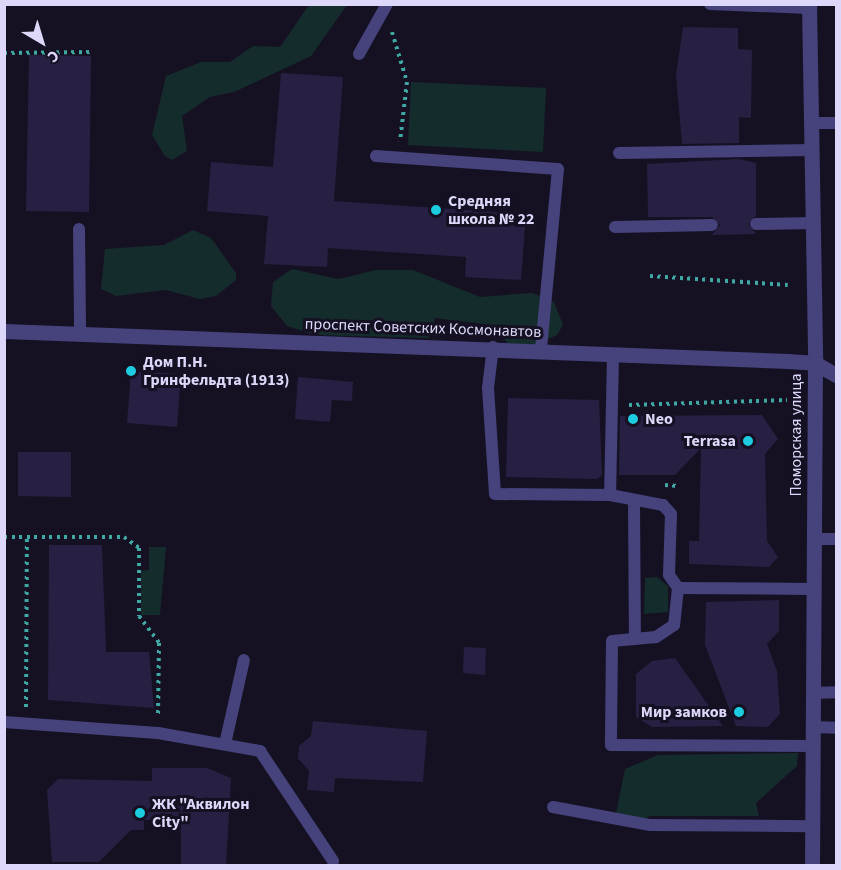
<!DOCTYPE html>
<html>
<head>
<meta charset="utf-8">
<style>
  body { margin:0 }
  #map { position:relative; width:841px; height:870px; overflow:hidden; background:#151123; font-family:"Source Sans 3",sans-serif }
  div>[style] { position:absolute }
  .green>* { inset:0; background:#152c2c }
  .building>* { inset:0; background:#272042 }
  .path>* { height:4px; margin-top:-2px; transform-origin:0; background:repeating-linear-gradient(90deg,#3fa8a3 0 3px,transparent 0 7.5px) }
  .lane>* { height:12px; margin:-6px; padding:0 6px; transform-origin:6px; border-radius:6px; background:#45427c }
  .street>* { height:15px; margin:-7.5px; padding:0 7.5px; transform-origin:7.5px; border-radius:7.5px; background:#45427c }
  .dots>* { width:16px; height:16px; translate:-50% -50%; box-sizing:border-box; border:3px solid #151123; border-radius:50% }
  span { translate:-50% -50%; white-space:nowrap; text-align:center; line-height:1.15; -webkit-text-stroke:6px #151123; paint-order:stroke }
  .poi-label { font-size:16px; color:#ddd8fa; font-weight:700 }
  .left { translate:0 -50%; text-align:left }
  .right { translate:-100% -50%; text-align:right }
  .street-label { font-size:16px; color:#ddd8fa }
  .frame { position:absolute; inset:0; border:6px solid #ddd8fa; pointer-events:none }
  .north { position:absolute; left:12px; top:12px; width:60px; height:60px; -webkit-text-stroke:4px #151123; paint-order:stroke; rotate:142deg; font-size:16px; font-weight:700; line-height:24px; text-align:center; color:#ddd8fa }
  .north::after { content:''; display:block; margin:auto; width:21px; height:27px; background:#ddd8fa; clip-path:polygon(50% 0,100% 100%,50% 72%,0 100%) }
</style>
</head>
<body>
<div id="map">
  <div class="green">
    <div style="clip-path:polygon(309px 5px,347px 5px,311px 56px,234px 92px,210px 97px,182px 116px,187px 151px,172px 160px,165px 156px,152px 135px,166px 76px,201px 62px,230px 62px,253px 46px,280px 47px)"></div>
    <div style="clip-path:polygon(411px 82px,546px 88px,543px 152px,408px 145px)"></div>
    <div style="clip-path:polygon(193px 230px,211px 238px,236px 273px,236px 280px,216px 296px,200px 299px,166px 290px,116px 296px,101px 289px,105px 249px,164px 245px)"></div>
    <div style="clip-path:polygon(292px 269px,338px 279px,376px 270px,413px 270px,480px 297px,532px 293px,554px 302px,563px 325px,557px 335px,533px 346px,510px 346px,493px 325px,435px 318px,429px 338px,315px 335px,287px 326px,271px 306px,273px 282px)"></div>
    <div style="clip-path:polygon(149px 547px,166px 547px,160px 615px,141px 615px,141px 571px,149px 570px)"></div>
    <div style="clip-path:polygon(657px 577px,668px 586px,668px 612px,644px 614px,645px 578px)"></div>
    <div style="clip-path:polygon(798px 753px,797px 766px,756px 803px,759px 816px,649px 816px,641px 824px,616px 813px,625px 769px,658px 755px)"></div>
  </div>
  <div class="building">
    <div style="clip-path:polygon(683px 27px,738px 28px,738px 49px,752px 50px,751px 118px,739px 117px,739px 143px,682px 144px,676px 75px)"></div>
    <div style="clip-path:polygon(29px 55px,91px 56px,89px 212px,26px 211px)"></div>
    <div style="clip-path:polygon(281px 73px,343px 77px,334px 201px,526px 214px,521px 280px,465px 277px,466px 257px,328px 248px,327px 267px,264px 264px,268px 216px,207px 211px,211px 162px,273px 167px)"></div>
    <div style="clip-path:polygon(739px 159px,756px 163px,756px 216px,748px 224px,756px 234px,712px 235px,720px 225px,712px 217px,648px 217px,647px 164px)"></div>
    <div style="clip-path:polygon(131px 371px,181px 374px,177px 427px,127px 423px)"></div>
    <div style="clip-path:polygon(298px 377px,353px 382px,352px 401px,332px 400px,330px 422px,295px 419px)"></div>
    <div style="clip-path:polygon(508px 398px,599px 400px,602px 475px,597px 479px,506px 477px)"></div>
    <div style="clip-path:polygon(762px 415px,778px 439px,765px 454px,767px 541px,778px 557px,769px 567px,689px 564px,689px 541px,699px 541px,701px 448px,675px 475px,619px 475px,620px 416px)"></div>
    <div style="clip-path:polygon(18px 452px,71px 452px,71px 497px,18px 496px)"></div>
    <div style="clip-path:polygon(49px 545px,102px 545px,106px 652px,149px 652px,154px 708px,48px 700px)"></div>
    <div style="clip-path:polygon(779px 600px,779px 631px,767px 644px,777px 671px,780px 714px,768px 727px,736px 726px,705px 645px,706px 602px)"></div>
    <div style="clip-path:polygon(464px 647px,486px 648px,485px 675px,463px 673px)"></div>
    <div style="clip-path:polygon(675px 658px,723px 726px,652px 727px,636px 717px,636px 674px,652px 661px)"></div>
    <div style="clip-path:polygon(313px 721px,427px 731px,423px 782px,335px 778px,334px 792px,307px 790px,309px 771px,298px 758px,299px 746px,311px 736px)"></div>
    <div style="clip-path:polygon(152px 768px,207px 768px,231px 778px,226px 866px,181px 866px,181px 820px,144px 820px,144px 830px,131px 830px,99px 862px,52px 862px,47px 790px,58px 779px,152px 781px)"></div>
  </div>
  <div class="path">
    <div style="left:392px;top:32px;width:52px;rotate:73.3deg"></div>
    <div style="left:407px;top:82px;width:60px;rotate:96.7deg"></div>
    <div style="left:4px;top:53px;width:90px;rotate:-0.6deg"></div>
    <div style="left:650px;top:276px;width:138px;rotate:3.7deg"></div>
    <div style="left:629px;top:405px;width:158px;rotate:-1.8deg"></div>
    <div style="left:665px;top:485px;width:13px;rotate:4deg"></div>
    <div style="left:4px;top:537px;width:23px"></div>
    <div style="left:26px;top:707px;width:170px;rotate:-89.7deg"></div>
    <div style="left:27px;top:537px;width:97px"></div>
    <div style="left:124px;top:537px;width:19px;rotate:36deg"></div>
    <div style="left:139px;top:548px;width:68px;rotate:90deg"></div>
    <div style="left:139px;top:616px;width:34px;rotate:53deg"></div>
    <div style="left:159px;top:643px;width:73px;rotate:90.8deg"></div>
  </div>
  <div class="lane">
    <div style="left:710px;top:4px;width:99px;rotate:2.3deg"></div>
    <div style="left:359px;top:54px;width:57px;rotate:-60.8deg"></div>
    <div style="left:812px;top:123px;width:24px"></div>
    <div style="left:619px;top:153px;width:193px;rotate:-0.9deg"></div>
    <div style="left:376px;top:156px;width:182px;rotate:4.1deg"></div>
    <div style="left:558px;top:169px;width:182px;rotate:95.4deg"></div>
    <div style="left:756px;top:224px;width:57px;rotate:-1deg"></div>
    <div style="left:615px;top:227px;width:97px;rotate:-1.2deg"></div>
    <div style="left:79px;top:229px;width:104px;rotate:89.4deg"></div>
    <div style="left:493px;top:347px;width:41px;rotate:97deg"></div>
    <div style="left:488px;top:388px;width:106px;rotate:86.2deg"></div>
    <div style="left:495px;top:494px;width:115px;rotate:0.5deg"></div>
    <div style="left:613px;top:355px;width:140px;rotate:91.2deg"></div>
    <div style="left:610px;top:495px;width:54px;rotate:10.7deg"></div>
    <div style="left:663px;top:505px;width:12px;rotate:48deg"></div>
    <div style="left:671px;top:514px;width:61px;rotate:91.9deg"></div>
    <div style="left:669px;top:575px;width:16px;rotate:55deg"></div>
    <div style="left:678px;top:588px;width:37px;rotate:96deg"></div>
    <div style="left:674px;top:625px;width:22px;rotate:146deg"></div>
    <div style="left:656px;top:637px;width:44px;rotate:174.8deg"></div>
    <div style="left:612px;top:641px;width:104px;rotate:90.6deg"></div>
    <div style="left:611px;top:745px;width:202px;rotate:0.3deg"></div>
    <div style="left:634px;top:503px;width:136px;rotate:89.6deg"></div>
    <div style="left:814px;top:539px;width:22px"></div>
    <div style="left:678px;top:588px;width:135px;rotate:0.4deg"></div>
    <div style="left:813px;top:693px;width:23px;rotate:-2deg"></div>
    <div style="left:4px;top:722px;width:154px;rotate:4.1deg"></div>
    <div style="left:158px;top:733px;width:104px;rotate:10deg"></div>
    <div style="left:260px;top:751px;width:132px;rotate:56.4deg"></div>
    <div style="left:813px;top:727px;width:23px;rotate:2deg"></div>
    <div style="left:225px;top:744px;width:86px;rotate:-77.3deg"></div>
    <div style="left:553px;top:807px;width:99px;rotate:10.5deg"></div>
    <div style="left:650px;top:825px;width:162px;rotate:0.4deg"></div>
  </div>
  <div class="street">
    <div style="left:809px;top:4px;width:359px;rotate:89deg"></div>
    <div style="left:815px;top:363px;width:503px;rotate:90.34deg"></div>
    <div style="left:4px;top:331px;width:785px;rotate:2.19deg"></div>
    <div style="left:788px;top:361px;width:27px;rotate:4deg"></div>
    <div style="left:815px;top:363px;width:24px;rotate:30deg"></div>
  </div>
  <div class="dots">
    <div style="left:436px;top:210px;background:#1dcce1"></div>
    <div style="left:131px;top:371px;background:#1dcce1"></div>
    <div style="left:633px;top:419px;background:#1dcce1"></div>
    <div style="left:748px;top:441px;background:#1dcce1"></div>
    <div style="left:739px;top:712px;background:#1dcce1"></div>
    <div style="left:140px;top:813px;background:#1dcce1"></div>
  </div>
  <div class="poi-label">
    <span class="left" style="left:448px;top:210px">Средняя<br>школа № 22</span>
    <span class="left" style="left:143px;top:371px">Дом П.Н.<br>Гринфельдта (1913)</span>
    <span class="left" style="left:645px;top:419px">Neo</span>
    <span class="right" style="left:736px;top:441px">Terrasa</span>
    <span class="right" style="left:727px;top:712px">Мир замков</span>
    <span class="left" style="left:152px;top:813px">ЖК "Аквилон<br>City"</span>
  </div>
  <div class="street-label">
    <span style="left:423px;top:328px;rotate:2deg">проспект Советских Космонавтов</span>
    <span style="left:796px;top:435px;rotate:-90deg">Поморская улица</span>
  </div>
  <div class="frame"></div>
  <div class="north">С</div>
</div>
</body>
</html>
